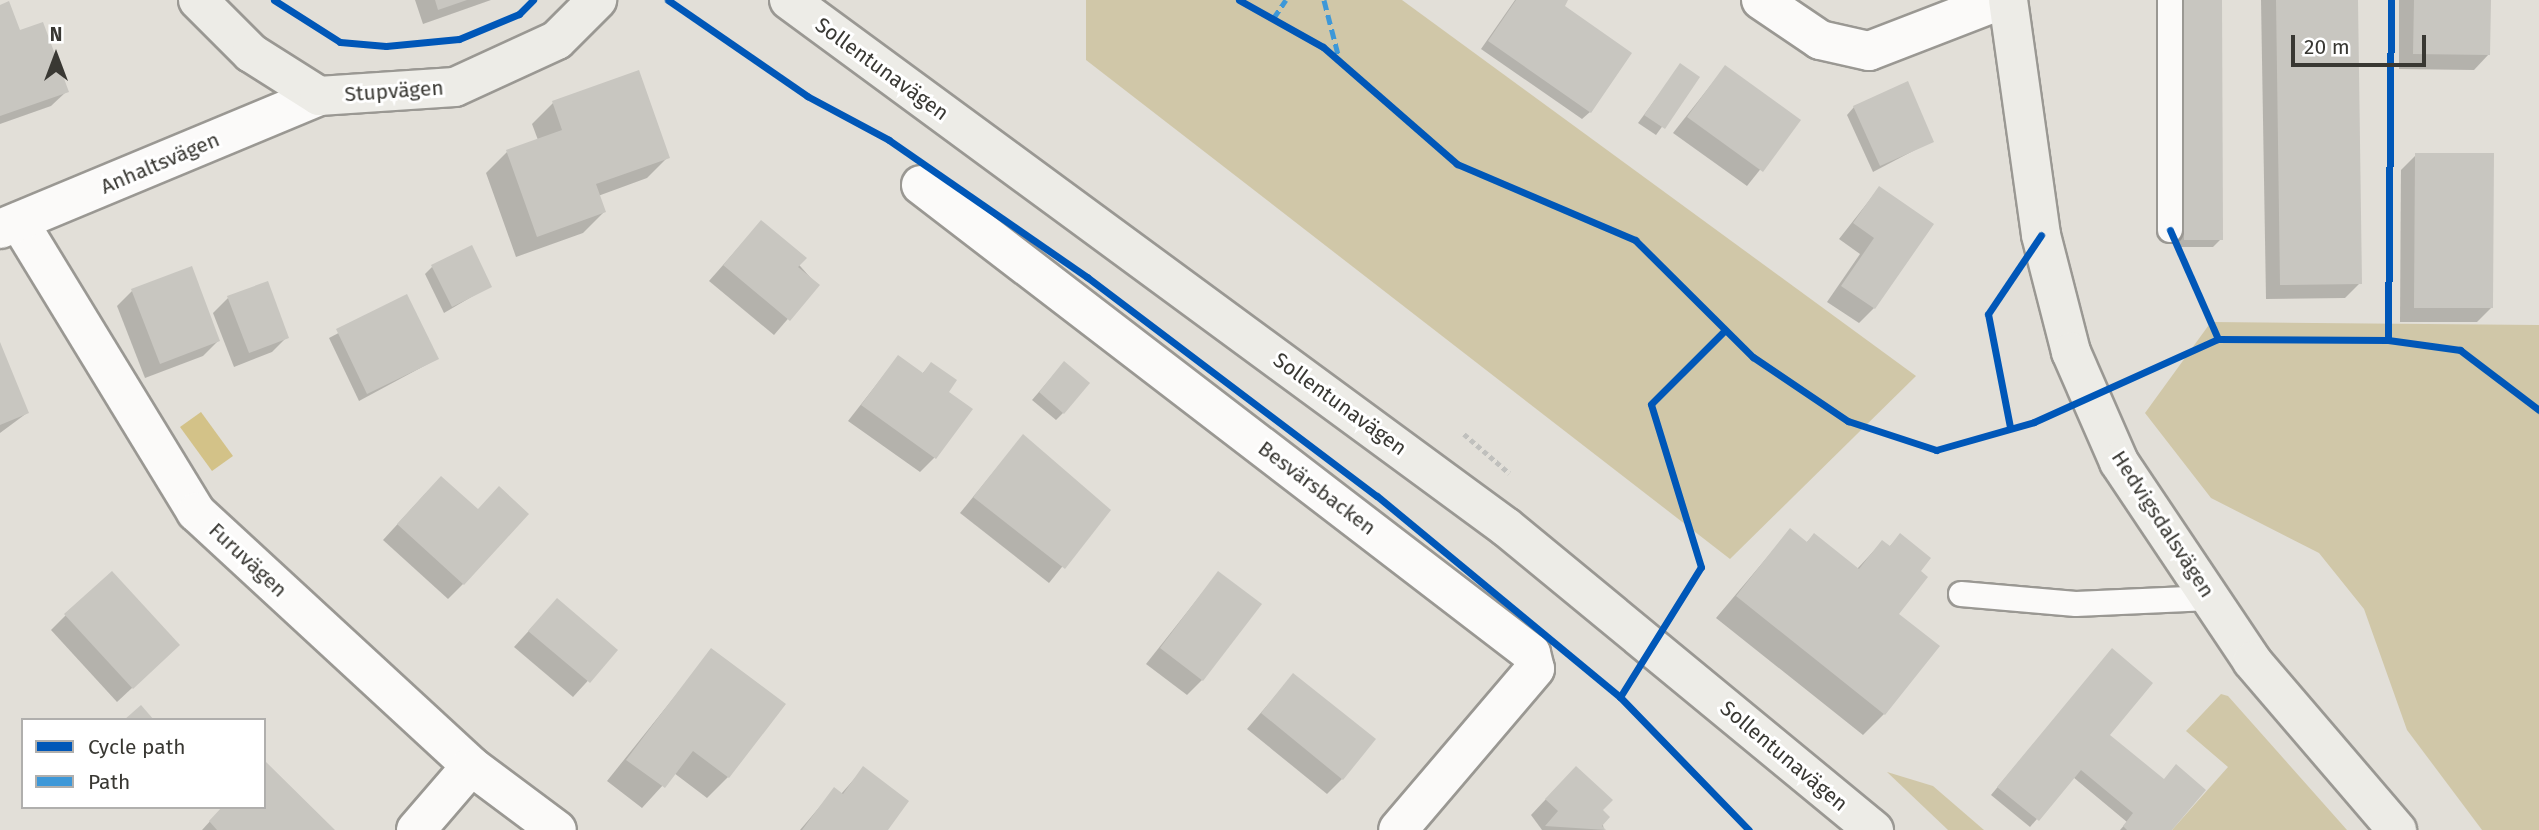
<!DOCTYPE html>
<html>
<head>
<meta charset="utf-8">
<style>
  body { margin:0 }
  #map { position:relative; width:2539px; height:830px; overflow:hidden; background:#e2dfd8; font-family:"Fira Sans",sans-serif }
  div>[style] { position:absolute }
  .green>* { inset:0; background:#d0c7a8 }
  .water>* { inset:0; background:#d3c288 }
  .shadow>* { inset:0; background:#0003 }
  .building>* { inset:0; background:#c8c6c0 }
  .path>* { height:4.5px; margin-top:-2.25px; transform-origin:0; background:repeating-linear-gradient(90deg,#c0c0bd 0 5px,transparent 0 8.5px) }
  .roads { filter:drop-shadow(2px 0 #9a9893) drop-shadow(-2px 0 #9a9893) drop-shadow(0 2px #9a9893) drop-shadow(0 -2px #9a9893) }
  .lane>* { height:24px; margin:-12px; padding:0 12px; transform-origin:12px; border-radius:12px; background:#fbfaf9 }
  .street>* { height:38px; margin:-19px; padding:0 19px; transform-origin:19px; border-radius:19px; background:#fbfaf9 }
  .secondary>* { height:38px; margin:-19px; padding:0 19px; transform-origin:19px; border-radius:19px; background:#edece7 }
  .quiet>* { height:5px; margin-top:-2.5px; transform-origin:0; background:repeating-linear-gradient(90deg,#3e98d8 0 10px,transparent 0 15px) }
  .cycleway>* { height:7px; margin:-3.5px; padding:0 3.5px; transform-origin:3.5px; border-radius:3.5px; background:#0057b8 }
  span { translate:-50% -50%; white-space:nowrap; text-align:center; line-height:1.15; -webkit-text-stroke:6px #fff; paint-order:stroke }
  .street-label { font-size:21px; color:#393833 }
  .legend { position:absolute; left:21px; top:718px; width:245px; height:91px; box-sizing:border-box; background:#fff; border:2px solid #b0afad; margin:0; padding:9px 12px; list-style:none; font-size:21px; color:#393833 }
  .legend li { display:flex; align-items:center; gap:14px; height:35px }
  .legend b { width:35px; border:2px solid #b0afad }
  .north { position:absolute; left:21px; top:21px; width:70px; height:70px; -webkit-text-stroke:5px #fff; paint-order:stroke; rotate:0deg; font-size:19px; font-weight:700; line-height:28px; text-align:center; color:#393833 }
  .north::after { content:''; display:block; margin:auto; width:24px; height:32px; background:#393833; clip-path:polygon(50% 0,100% 100%,50% 72%,0 100%) }
  .scale { position:absolute; left:2291px; top:35px; width:135px; height:32px; box-sizing:border-box; border:4px solid #393833; border-top:0; padding-left:9px; font-size:21px; line-height:24px; white-space:nowrap; color:#393833; -webkit-text-stroke:5px #fff; paint-order:stroke }
</style>
</head>
<body>
<div id="map">
  <div class="green">
    <div style="clip-path:polygon(1086px 0,1402px 0,1916px 376px,1730px 559px,1086px 60px)"></div>
    <div style="clip-path:polygon(2211px 322px,2539px 325px,2539px 830px,2482px 830px,2407px 730px,2364px 609px,2319px 553px,2211px 498px,2145px 413px)"></div>
    <div style="clip-path:polygon(2221px 694px,2228px 696px,2347px 830px,2172px 830px,2228px 767px,2186px 731px)"></div>
    <div style="clip-path:polygon(1887px 772px,1933px 786px,1984px 830px,1948px 830px)"></div>
  </div>
  <div class="water">
    <div style="clip-path:polygon(201px 412px,233px 456px,212px 471px,180px 427px)"></div>
  </div>
  <div class="shadow">
    <div style="clip-path:polygon(415px 0,491px 0,423px 24px)"></div>
    <div style="clip-path:polygon(1515px 0,1566px 0,1562px 6px,1590px 112px,1582px 119px,1481px 49px)"></div>
    <div style="clip-path:polygon(2261px 0,2356px 0,2360px 283px,2345px 298px,2266px 299px)"></div>
    <div style="clip-path:polygon(2399px 0,2489px 0,2489px 54px,2474px 70px,2399px 69px)"></div>
    <div style="clip-path:polygon(2184px 1px,2221px 239px,2213px 247px,2177px 247px,2177px 8px)"></div>
    <div style="clip-path:polygon(0 7px,67px 91px,51px 106px,0 124px)"></div>
    <div style="clip-path:polygon(1680px 66px,1698px 77px,1656px 135px,1638px 123px)"></div>
    <div style="clip-path:polygon(1725px 67px,1799px 121px,1747px 186px,1673px 133px)"></div>
    <div style="clip-path:polygon(553px 103px,668px 157px,647px 178px,598px 196px,604px 212px,583px 233px,516px 257px,486px 173px,507px 152px,538px 140px,532px 124px)"></div>
    <div style="clip-path:polygon(1854px 107px,1932px 141px,1873px 172px,1847px 115px)"></div>
    <div style="clip-path:polygon(2416px 155px,2492px 307px,2477px 322px,2400px 322px,2401px 170px)"></div>
    <div style="clip-path:polygon(1879px 188px,1874px 308px,1859px 323px,1827px 302px,1860px 254px,1839px 239px)"></div>
    <div style="clip-path:polygon(761px 222px,817px 285px,774px 335px,709px 281px)"></div>
    <div style="clip-path:polygon(432px 267px,490px 286px,444px 313px,425px 274px)"></div>
    <div style="clip-path:polygon(191px 268px,218px 341px,203px 356px,145px 378px,117px 306px,132px 291px)"></div>
    <div style="clip-path:polygon(407px 297px,437px 359px,359px 401px,329px 338px)"></div>
    <div style="clip-path:polygon(228px 298px,287px 337px,272px 352px,234px 367px,213px 313px)"></div>
    <div style="clip-path:polygon(0 347px,27px 413px,0 433px)"></div>
    <div style="clip-path:polygon(898px 357px,922px 374px,931px 364px,946px 393px,935px 457px,920px 472px,848px 421px)"></div>
    <div style="clip-path:polygon(1057px 371px,1063px 413px,1056px 420px,1032px 400px)"></div>
    <div style="clip-path:polygon(1023px 436px,1108px 510px,1049px 583px,960px 513px)"></div>
    <div style="clip-path:polygon(426px 493px,477px 511px,463px 584px,448px 599px,383px 540px)"></div>
    <div style="clip-path:polygon(1790px 530px,1806px 543px,1814px 535px,1857px 569px,1882px 542px,1889px 547px,1900px 536px,1919px 572px,1897px 614px,1884px 714px,1863px 735px,1716px 618px)"></div>
    <div style="clip-path:polygon(1218px 573px,1202px 680px,1187px 695px,1146px 664px)"></div>
    <div style="clip-path:polygon(557px 600px,616px 650px,573px 697px,514px 647px)"></div>
    <div style="clip-path:polygon(66px 615px,162px 660px,117px 702px,51px 630px)"></div>
    <div style="clip-path:polygon(712px 650px,728px 777px,707px 798px,674px 773px,642px 808px,607px 781px)"></div>
    <div style="clip-path:polygon(2105px 658px,2108px 735px,2170px 830px,2120px 830px,2127px 822px,2073px 777px,2030px 827px,1991px 795px)"></div>
    <div style="clip-path:polygon(1293px 675px,1342px 779px,1327px 794px,1247px 729px)"></div>
    <div style="clip-path:polygon(863px 769px,886px 830px,800px 830px,834px 790px,841px 794px)"></div>
    <div style="clip-path:polygon(1561px 783px,1600px 811px,1604px 830px,1542px 830px,1531px 815px)"></div>
    <div style="clip-path:polygon(223px 807px,333px 830px,202px 830px)"></div>
  </div>
  <div class="building">
    <div style="clip-path:polygon(435px 0,467px 0,438px 10px)"></div>
    <div style="clip-path:polygon(1516px 0,1568px 0,1565px 6px,1632px 53px,1591px 113px,1488px 41px)"></div>
    <div style="clip-path:polygon(2184px 0,2222px 0,2223px 240px,2184px 240px)"></div>
    <div style="clip-path:polygon(2276px 0,2358px 0,2362px 284px,2280px 285px)"></div>
    <div style="clip-path:polygon(2414px 0,2491px 0,2490px 55px,2413px 54px)"></div>
    <div style="clip-path:polygon(9px 1px,20px 30px,43px 22px,69px 92px,0 116px,0 5px)"></div>
    <div style="clip-path:polygon(1680px 63px,1700px 77px,1665px 129px,1644px 115px)"></div>
    <div style="clip-path:polygon(1725px 65px,1801px 120px,1763px 172px,1687px 117px)"></div>
    <div style="clip-path:polygon(639px 70px,670px 158px,596px 184px,606px 212px,537px 237px,506px 150px,562px 130px,552px 101px)"></div>
    <div style="clip-path:polygon(1908px 81px,1934px 142px,1880px 166px,1853px 106px)"></div>
    <div style="clip-path:polygon(2415px 153px,2494px 153px,2493px 308px,2414px 308px)"></div>
    <div style="clip-path:polygon(1879px 186px,1934px 224px,1875px 309px,1841px 286px,1874px 238px,1853px 223px)"></div>
    <div style="clip-path:polygon(761px 220px,807px 258px,798px 267px,820px 285px,790px 321px,723px 265px)"></div>
    <div style="clip-path:polygon(472px 245px,492px 287px,452px 307px,431px 265px)"></div>
    <div style="clip-path:polygon(192px 266px,220px 341px,160px 364px,131px 289px)"></div>
    <div style="clip-path:polygon(268px 281px,289px 338px,249px 353px,227px 296px)"></div>
    <div style="clip-path:polygon(407px 294px,439px 359px,367px 394px,336px 329px)"></div>
    <div style="clip-path:polygon(0 342px,29px 413px,0 425px)"></div>
    <div style="clip-path:polygon(898px 355px,923px 373px,931px 362px,957px 380px,949px 392px,973px 409px,936px 459px,861px 405px)"></div>
    <div style="clip-path:polygon(1064px 361px,1090px 383px,1064px 414px,1039px 392px)"></div>
    <div style="clip-path:polygon(1023px 434px,1111px 510px,1065px 569px,973px 497px)"></div>
    <div style="clip-path:polygon(441px 476px,478px 509px,499px 486px,529px 514px,464px 585px,397px 524px)"></div>
    <div style="clip-path:polygon(1790px 528px,1807px 542px,1814px 533px,1859px 569px,1882px 540px,1890px 546px,1900px 533px,1931px 558px,1921px 571px,1928px 577px,1899px 614px,1940px 646px,1885px 715px,1736px 596px)"></div>
    <div style="clip-path:polygon(112px 571px,180px 645px,133px 689px,64px 614px)"></div>
    <div style="clip-path:polygon(1218px 571px,1262px 604px,1203px 681px,1160px 648px)"></div>
    <div style="clip-path:polygon(557px 598px,618px 650px,590px 683px,528px 631px)"></div>
    <div style="clip-path:polygon(711px 648px,786px 704px,729px 778px,693px 751px,665px 788px,626px 760px)"></div>
    <div style="clip-path:polygon(2112px 648px,2153px 683px,2110px 735px,2164px 779px,2176px 764px,2206px 790px,2172px 830px,2127px 830px,2123px 826px,2133px 813px,2081px 770px,2039px 821px,1997px 787px)"></div>
    <div style="clip-path:polygon(1293px 673px,1376px 739px,1343px 780px,1261px 713px)"></div>
    <div style="clip-path:polygon(141px 705px,154px 720px,124px 720px)"></div>
    <div style="clip-path:polygon(264px 760px,335px 830px,217px 830px,209px 821px,222px 807px,264px 807px)"></div>
    <div style="clip-path:polygon(863px 766px,909px 801px,888px 830px,802px 830px,834px 787px,843px 794px)"></div>
    <div style="clip-path:polygon(1576px 766px,1613px 800px,1603px 810px,1610px 817px,1602px 826px,1606px 830px,1545px 826px,1558px 811px,1545px 799px)"></div>
  </div>
  <div class="path">
    <div style="left:1464px;top:434px;width:60px;rotate:40.9deg"></div>
  </div>
  <div class="roads">
    <div class="lane">
      <div style="left:2170px;top:0;width:230px;rotate:90deg"></div>
      <div style="left:1961px;top:594px;width:115px;rotate:5deg"></div>
      <div style="left:2076px;top:604px;width:134px;rotate:-2.6deg"></div>
    </div>
    <div class="street">
      <div style="left:1761px;top:0;width:71px;rotate:34.1deg"></div>
      <div style="left:1820px;top:40px;width:50px;rotate:12.7deg"></div>
      <div style="left:1869px;top:51px;width:142px;rotate:-21.1deg"></div>
      <div style="left:921px;top:185px;width:769px;rotate:37.5deg"></div>
      <div style="left:1531px;top:653px;width:16px;rotate:76deg"></div>
      <div style="left:1535px;top:669px;width:211px;rotate:130.4deg"></div>
      <div style="left:19px;top:222px;width:340px;rotate:58.6deg"></div>
      <div style="left:196px;top:512px;width:374px;rotate:42.7deg"></div>
      <div style="left:471px;top:766px;width:107px;rotate:36.7deg"></div>
      <div style="left:0;top:229px;width:346px;rotate:-22.6deg"></div>
      <div style="left:416px;top:830px;width:84px;rotate:-49.3deg"></div>
    </div>
    <div class="secondary">
      <div style="left:198px;top:0;width:75px;rotate:45deg"></div>
      <div style="left:251px;top:53px;width:80px;rotate:32.3deg"></div>
      <div style="left:319px;top:96px;width:136px;rotate:-3.8deg"></div>
      <div style="left:455px;top:87px;width:112px;rotate:-24.7deg"></div>
      <div style="left:557px;top:40px;width:57px;rotate:-45deg"></div>
      <div style="left:789px;top:0;width:890px;rotate:36.32deg"></div>
      <div style="left:1506px;top:527px;width:477px;rotate:39.5deg"></div>
      <div style="left:2008px;top:0;width:237px;rotate:82deg"></div>
      <div style="left:2041px;top:235px;width:121px;rotate:75.6deg"></div>
      <div style="left:2071px;top:352px;width:120px;rotate:66.4deg"></div>
      <div style="left:2119px;top:462px;width:239px;rotate:56.2deg"></div>
      <div style="left:2252px;top:661px;width:223px;rotate:49.4deg"></div>
    </div>
  </div>
  <div class="quiet">
    <div style="left:1324px;top:0;width:60px;rotate:75.5deg"></div>
    <div style="left:1273px;top:19px;width:23px;rotate:-56deg"></div>
  </div>
  <div class="cycleway">
    <div style="left:274px;top:0;width:78px;rotate:32.5deg"></div>
    <div style="left:340px;top:42px;width:46px;rotate:5deg"></div>
    <div style="left:386px;top:46px;width:73px;rotate:-5.5deg"></div>
    <div style="left:459px;top:39px;width:65px;rotate:-22.6deg"></div>
    <div style="left:519px;top:14px;width:20px;rotate:-45deg"></div>
    <div style="left:668px;top:0;width:169px;rotate:34.6deg"></div>
    <div style="left:807px;top:96px;width:93px;rotate:28.2deg"></div>
    <div style="left:889px;top:140px;width:241px;rotate:34.7deg"></div>
    <div style="left:1087px;top:277px;width:363px;rotate:37.1deg"></div>
    <div style="left:1377px;top:496px;width:315px;rotate:39.6deg"></div>
    <div style="left:1620px;top:697px;width:185px;rotate:45.9deg"></div>
    <div style="left:1239px;top:0;width:96px;rotate:29.2deg"></div>
    <div style="left:1323px;top:47px;width:178px;rotate:41.1deg"></div>
    <div style="left:1457px;top:164px;width:194px;rotate:23.1deg"></div>
    <div style="left:1635px;top:240px;width:166px;rotate:44.8deg"></div>
    <div style="left:1753px;top:357px;width:115px;rotate:34deg"></div>
    <div style="left:1848px;top:421px;width:93px;rotate:18.2deg"></div>
    <div style="left:1936px;top:450px;width:102px;rotate:-15.9deg"></div>
    <div style="left:2034px;top:422px;width:202px;rotate:-24.3deg"></div>
    <div style="left:2218px;top:339px;width:170px;rotate:0.3deg"></div>
    <div style="left:2388px;top:340px;width:73px;rotate:7.9deg"></div>
    <div style="left:2460px;top:350px;width:99px;rotate:37.2deg"></div>
    <div style="left:2170px;top:230px;width:119px;rotate:66.2deg"></div>
    <div style="left:2388px;top:340px;width:340px;rotate:-89.5deg"></div>
    <div style="left:2010px;top:427px;width:115px;rotate:-101deg"></div>
    <div style="left:1988px;top:314px;width:95px;rotate:-56.1deg"></div>
    <div style="left:1620px;top:697px;width:153px;rotate:-58.1deg"></div>
    <div style="left:1701px;top:567px;width:170px;rotate:-107.1deg"></div>
    <div style="left:1651px;top:404px;width:103px;rotate:-45deg"></div>
  </div>
  <div class="street-label">
    <span style="left:882px;top:69px;rotate:36deg">Sollentunavägen</span>
    <span style="left:394px;top:91px;rotate:-4deg">Stupvägen</span>
    <span style="left:160px;top:163px;rotate:-23deg">Anhaltsvägen</span>
    <span style="left:1340px;top:404px;rotate:36deg">Sollentunavägen</span>
    <span style="left:1317px;top:488px;rotate:37deg">Besvärsbacken</span>
    <span style="left:2163px;top:524px;rotate:57deg">Hedvigsdalsvägen</span>
    <span style="left:248px;top:560px;rotate:43deg">Furuvägen</span>
    <span style="left:1784px;top:756px;rotate:40deg">Sollentunavägen</span>
  </div>
  <ul class="legend">
  <li><b style="height:9px;background:#0057b8"></b>Cycle path</li>
  <li><b style="height:9px;background:#3e98d8"></b>Path</li>
  </ul>
  <div class="north">N</div>
  <div class="scale">20 m</div>
</div>
</body>
</html>
